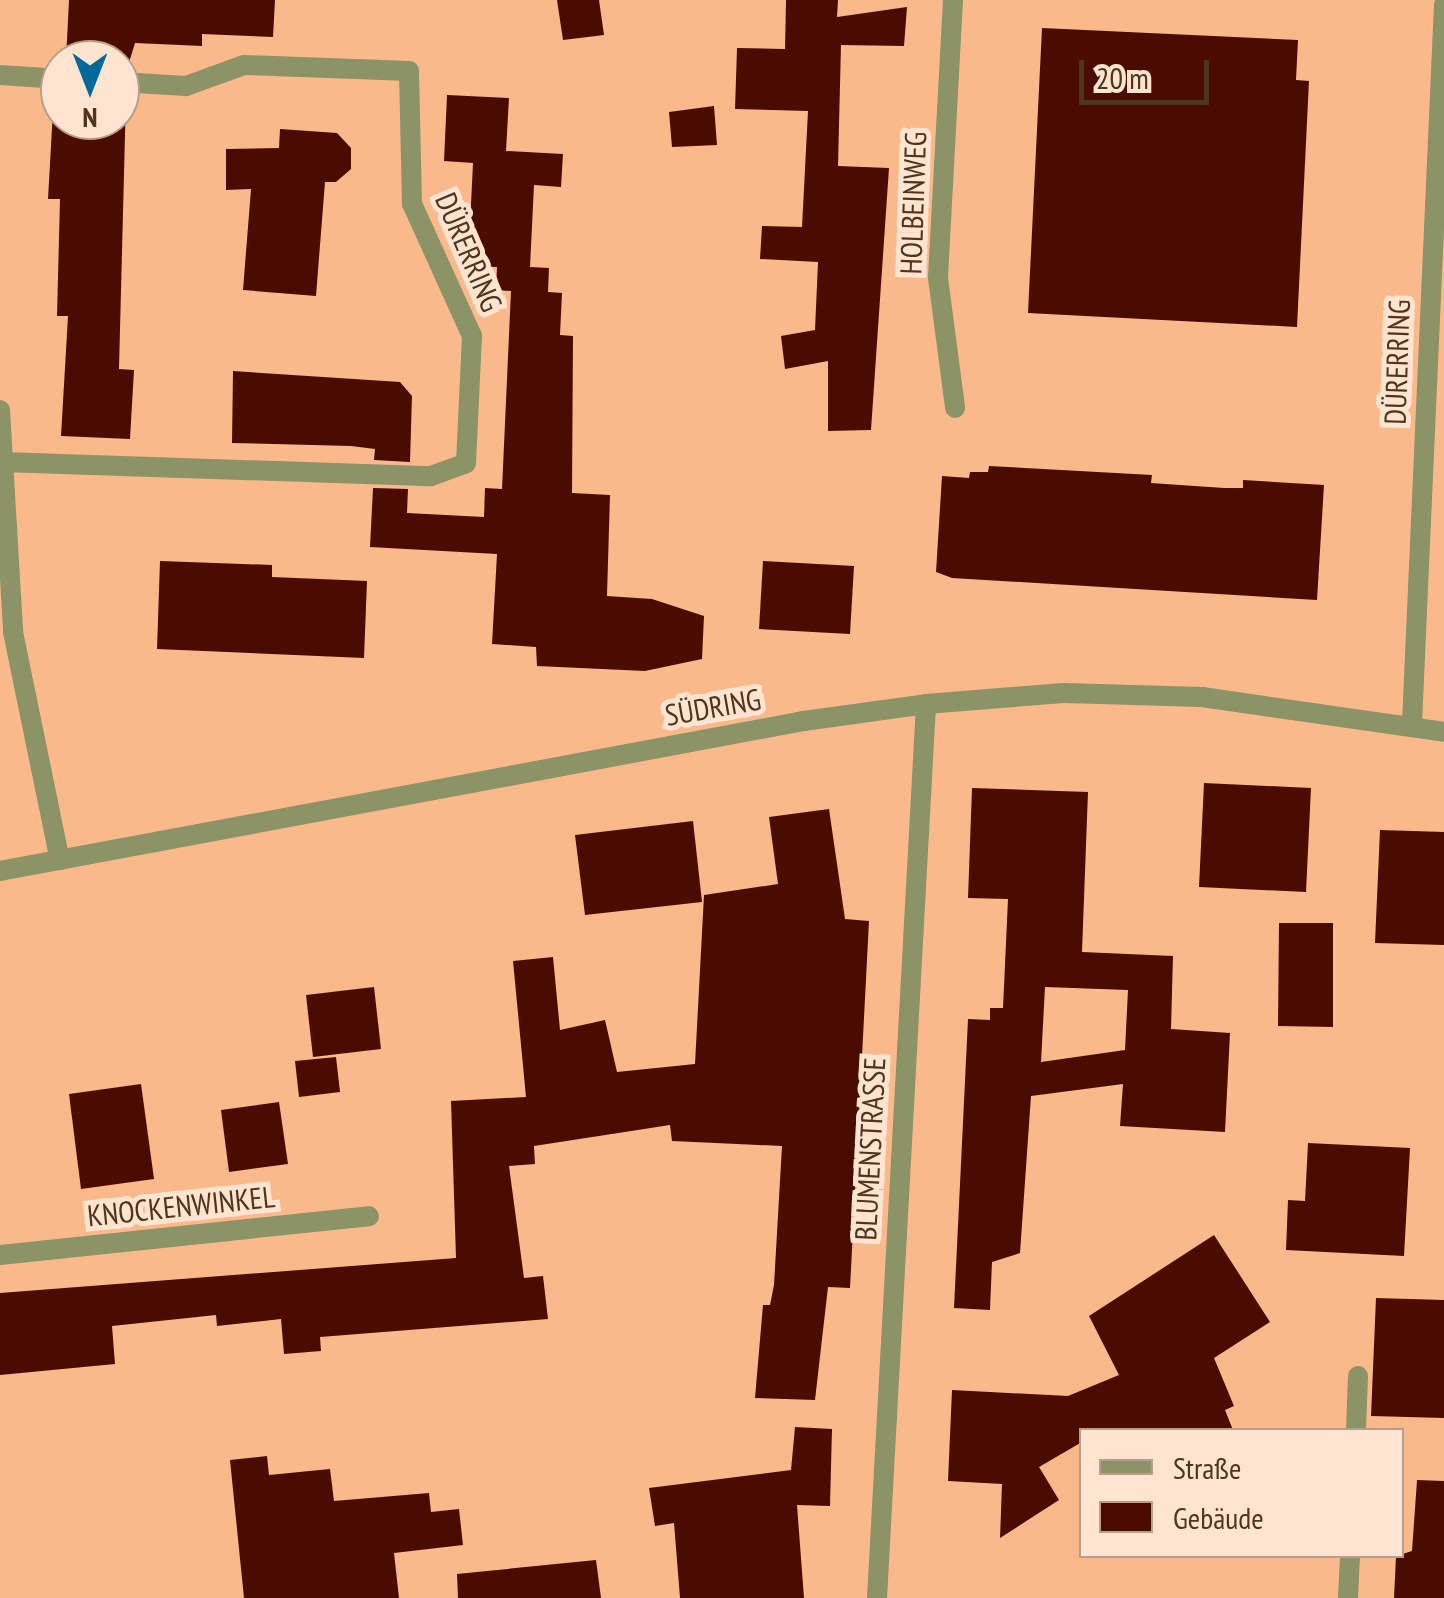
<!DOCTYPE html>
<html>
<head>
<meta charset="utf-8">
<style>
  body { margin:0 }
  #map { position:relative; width:1444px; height:1598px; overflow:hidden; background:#f9b98b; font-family:"PT Sans Narrow",sans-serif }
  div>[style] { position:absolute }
  .building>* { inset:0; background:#4a0c00 }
  .service>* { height:20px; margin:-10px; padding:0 10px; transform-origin:10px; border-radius:10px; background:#8b9367 }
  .minor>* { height:20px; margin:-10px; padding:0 10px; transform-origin:10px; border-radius:10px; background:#8b9367 }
  .tertiary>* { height:20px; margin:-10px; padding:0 10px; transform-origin:10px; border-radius:10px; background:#8b9367 }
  span { translate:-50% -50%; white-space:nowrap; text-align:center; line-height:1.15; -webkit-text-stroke:10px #fee4d1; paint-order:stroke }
  .street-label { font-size:30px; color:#4e3522 }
  .legend { position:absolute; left:1079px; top:1428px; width:325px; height:130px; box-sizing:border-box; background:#fee4d1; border:2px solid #b89e8b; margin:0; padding:12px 18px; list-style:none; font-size:30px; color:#4e3522 }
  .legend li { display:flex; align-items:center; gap:20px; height:50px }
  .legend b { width:50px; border:2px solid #b89e8b }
  .north { position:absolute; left:40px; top:40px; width:100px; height:100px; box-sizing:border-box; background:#fee4d1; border:2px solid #b89e8b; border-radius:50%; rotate:180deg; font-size:28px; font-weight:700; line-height:40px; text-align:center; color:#4e3522 }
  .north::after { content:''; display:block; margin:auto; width:35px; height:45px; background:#006997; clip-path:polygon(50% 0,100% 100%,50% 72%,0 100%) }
  .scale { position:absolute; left:1079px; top:60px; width:130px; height:45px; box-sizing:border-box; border:5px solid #4e3522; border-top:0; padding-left:12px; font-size:30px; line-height:35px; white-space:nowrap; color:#4e3522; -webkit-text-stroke:8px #fee4d1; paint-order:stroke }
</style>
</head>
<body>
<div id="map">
  <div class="building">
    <div style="clip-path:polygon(69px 0,275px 0,273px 37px,202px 34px,202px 46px,135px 43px,127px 69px,120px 68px,120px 60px,66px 60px)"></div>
    <div style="clip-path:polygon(557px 0,599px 0,604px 35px,563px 40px)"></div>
    <div style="clip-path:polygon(786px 0,838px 0,837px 17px,907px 7px,904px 46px,841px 45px,838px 166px,889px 168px,871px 430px,828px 431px,828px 361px,785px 369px,781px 336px,815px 330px,818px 262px,760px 259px,762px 226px,802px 227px,808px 111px,735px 109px,737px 48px,785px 49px)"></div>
    <div style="clip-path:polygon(1042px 28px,1298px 40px,1296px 80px,1309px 81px,1297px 327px,1028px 313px)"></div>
    <div style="clip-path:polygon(447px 95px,509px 98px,506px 151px,563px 154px,561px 187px,534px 185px,530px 267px,549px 268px,548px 292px,562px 293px,560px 335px,573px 336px,572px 493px,610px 495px,607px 596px,652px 599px,704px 616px,702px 659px,645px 671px,537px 666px,536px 647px,492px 644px,497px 554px,370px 547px,373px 488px,408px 489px,407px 513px,484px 517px,485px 488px,502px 489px,511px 291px,496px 290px,497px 267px,468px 266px,473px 163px,444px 161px)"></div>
    <div style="clip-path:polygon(120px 96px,126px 96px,119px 369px,134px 370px,130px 439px,61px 436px,68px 316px,57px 316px,60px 199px,48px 199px,53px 110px,60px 111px,60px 120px,120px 120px)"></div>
    <div style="clip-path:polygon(714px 106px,717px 145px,672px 147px,669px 112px)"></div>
    <div style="clip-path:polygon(280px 129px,337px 133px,351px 148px,351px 169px,336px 182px,325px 182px,316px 296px,243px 290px,251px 189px,226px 190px,226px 149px,279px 148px)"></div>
    <div style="clip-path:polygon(233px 371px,400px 382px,412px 396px,410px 462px,374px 460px,375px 449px,351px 446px,232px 443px)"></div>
    <div style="clip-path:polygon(989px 466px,1152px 475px,1151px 483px,1224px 488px,1243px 488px,1243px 480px,1324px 485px,1317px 600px,952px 578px,936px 572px,942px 476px,969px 478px,970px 472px,988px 472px)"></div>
    <div style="clip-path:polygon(160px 561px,272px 565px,272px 577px,367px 581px,364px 658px,157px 649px)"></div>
    <div style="clip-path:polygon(763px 561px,854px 566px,850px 634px,759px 629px)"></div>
    <div style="clip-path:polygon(1204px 783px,1311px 788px,1306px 892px,1199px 887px)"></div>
    <div style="clip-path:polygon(evenodd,972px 788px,1088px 792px,1082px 952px,1173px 956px,1171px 1029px,1230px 1033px,1225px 1132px,1120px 1126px,1123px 1084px,1031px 1096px,1020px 1253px,992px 1262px,990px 1310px,954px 1308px,968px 1019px,990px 1020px,990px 1008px,1003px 1008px,1008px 899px,968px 898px,972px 788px,1045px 987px,1128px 990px,1125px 1050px,1041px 1062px,1045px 987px)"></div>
    <div style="clip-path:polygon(829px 809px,845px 919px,869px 921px,850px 1288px,828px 1287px,815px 1400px,755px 1398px,763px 1305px,770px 1305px,774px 1285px,782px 1146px,672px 1141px,670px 1125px,534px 1146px,535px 1164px,509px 1166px,524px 1278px,543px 1276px,548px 1319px,320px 1337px,321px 1351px,284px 1354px,281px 1319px,217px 1326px,216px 1315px,112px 1326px,115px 1364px,0 1375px,0 1293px,456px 1258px,451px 1101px,526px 1097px,513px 961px,553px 957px,560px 1030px,605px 1020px,617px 1072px,695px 1064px,704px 895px,778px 884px,769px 817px)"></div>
    <div style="clip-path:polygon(693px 821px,702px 902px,585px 915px,575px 835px)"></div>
    <div style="clip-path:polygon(1380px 830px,1444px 832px,1444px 945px,1375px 943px)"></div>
    <div style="clip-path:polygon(1279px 923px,1333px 923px,1333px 1027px,1278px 1026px)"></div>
    <div style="clip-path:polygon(374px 987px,381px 1049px,313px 1057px,306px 995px)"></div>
    <div style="clip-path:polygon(336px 1057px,340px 1092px,299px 1097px,295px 1061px)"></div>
    <div style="clip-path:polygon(141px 1084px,154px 1179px,81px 1189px,69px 1094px)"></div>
    <div style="clip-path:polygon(279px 1102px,288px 1164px,229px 1172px,221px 1110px)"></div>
    <div style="clip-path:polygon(1308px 1143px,1410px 1148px,1404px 1256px,1286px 1250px,1288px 1200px,1305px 1201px)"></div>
    <div style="clip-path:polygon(1214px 1235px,1270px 1322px,1214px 1358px,1234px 1406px,1225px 1410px,1233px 1430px,1082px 1430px,1082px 1442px,1039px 1467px,1059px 1500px,1000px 1538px,1002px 1484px,948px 1481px,952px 1390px,1068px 1396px,1119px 1375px,1089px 1316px)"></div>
    <div style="clip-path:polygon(1376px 1298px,1444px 1300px,1444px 1418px,1371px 1416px)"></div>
    <div style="clip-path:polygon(795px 1427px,832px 1429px,830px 1506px,797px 1505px,804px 1598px,680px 1598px,674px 1523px,655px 1526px,649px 1488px,791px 1470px)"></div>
    <div style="clip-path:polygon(267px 1456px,269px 1475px,330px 1469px,334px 1501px,429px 1493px,431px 1512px,459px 1509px,463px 1545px,394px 1553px,399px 1598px,244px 1598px,230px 1460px)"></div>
    <div style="clip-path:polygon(1417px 1480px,1444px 1481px,1444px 1598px,1394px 1598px,1396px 1556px,1412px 1551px)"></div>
    <div style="clip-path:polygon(596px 1560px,601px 1598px,458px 1598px,457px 1574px)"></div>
  </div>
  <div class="service">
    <div style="left:1356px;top:1430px;width:54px;rotate:-87.9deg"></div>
    <div style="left:1348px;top:1598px;width:42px;rotate:-87.3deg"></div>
  </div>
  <div class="minor">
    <div style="left:953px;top:0;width:278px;rotate:93.1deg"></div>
    <div style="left:938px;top:278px;width:131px;rotate:82.5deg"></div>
    <div style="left:0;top:75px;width:60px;rotate:3.8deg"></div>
    <div style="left:0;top:410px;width:222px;rotate:86.6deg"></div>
    <div style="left:13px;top:632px;width:233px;rotate:78.4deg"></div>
    <div style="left:2px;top:462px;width:429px;rotate:1.9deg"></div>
    <div style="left:431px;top:476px;width:37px;rotate:-20deg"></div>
    <div style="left:466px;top:463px;width:127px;rotate:-87.3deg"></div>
    <div style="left:472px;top:336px;width:145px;rotate:-114.4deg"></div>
    <div style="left:412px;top:204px;width:133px;rotate:-91.3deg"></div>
    <div style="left:409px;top:71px;width:165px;rotate:-177.9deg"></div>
    <div style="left:244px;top:65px;width:62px;rotate:160.1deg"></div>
    <div style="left:186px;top:86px;width:66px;rotate:-176.5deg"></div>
    <div style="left:1412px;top:723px;width:719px;rotate:-87.45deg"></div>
    <div style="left:0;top:1255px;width:371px;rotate:-6deg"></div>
    <div style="left:877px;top:1598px;width:895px;rotate:-86.86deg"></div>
  </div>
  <div class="tertiary">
    <div style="left:0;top:871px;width:818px;rotate:-10.57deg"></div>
    <div style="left:804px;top:721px;width:123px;rotate:-7.9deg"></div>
    <div style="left:926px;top:704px;width:138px;rotate:-4.6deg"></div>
    <div style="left:1064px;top:693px;width:138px;rotate:1.7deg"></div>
    <div style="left:1202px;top:697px;width:245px;rotate:8.2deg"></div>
  </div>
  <div class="street-label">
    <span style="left:913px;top:203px;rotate:-88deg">HOLBEINWEG</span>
    <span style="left:469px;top:252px;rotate:67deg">DÜRERRING</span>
    <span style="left:1397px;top:362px;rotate:-88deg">DÜRERRING</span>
    <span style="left:713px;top:707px;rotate:-10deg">SÜDRING</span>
    <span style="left:870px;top:1149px;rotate:-87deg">BLUMENSTRASSE</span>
    <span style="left:181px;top:1206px;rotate:-6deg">KNOCKENWINKEL</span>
  </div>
  <ul class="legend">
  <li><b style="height:12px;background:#8b9367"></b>Straße</li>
  <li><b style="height:28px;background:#4a0c00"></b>Gebäude</li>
  </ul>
  <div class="north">N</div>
  <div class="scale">20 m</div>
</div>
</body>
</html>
